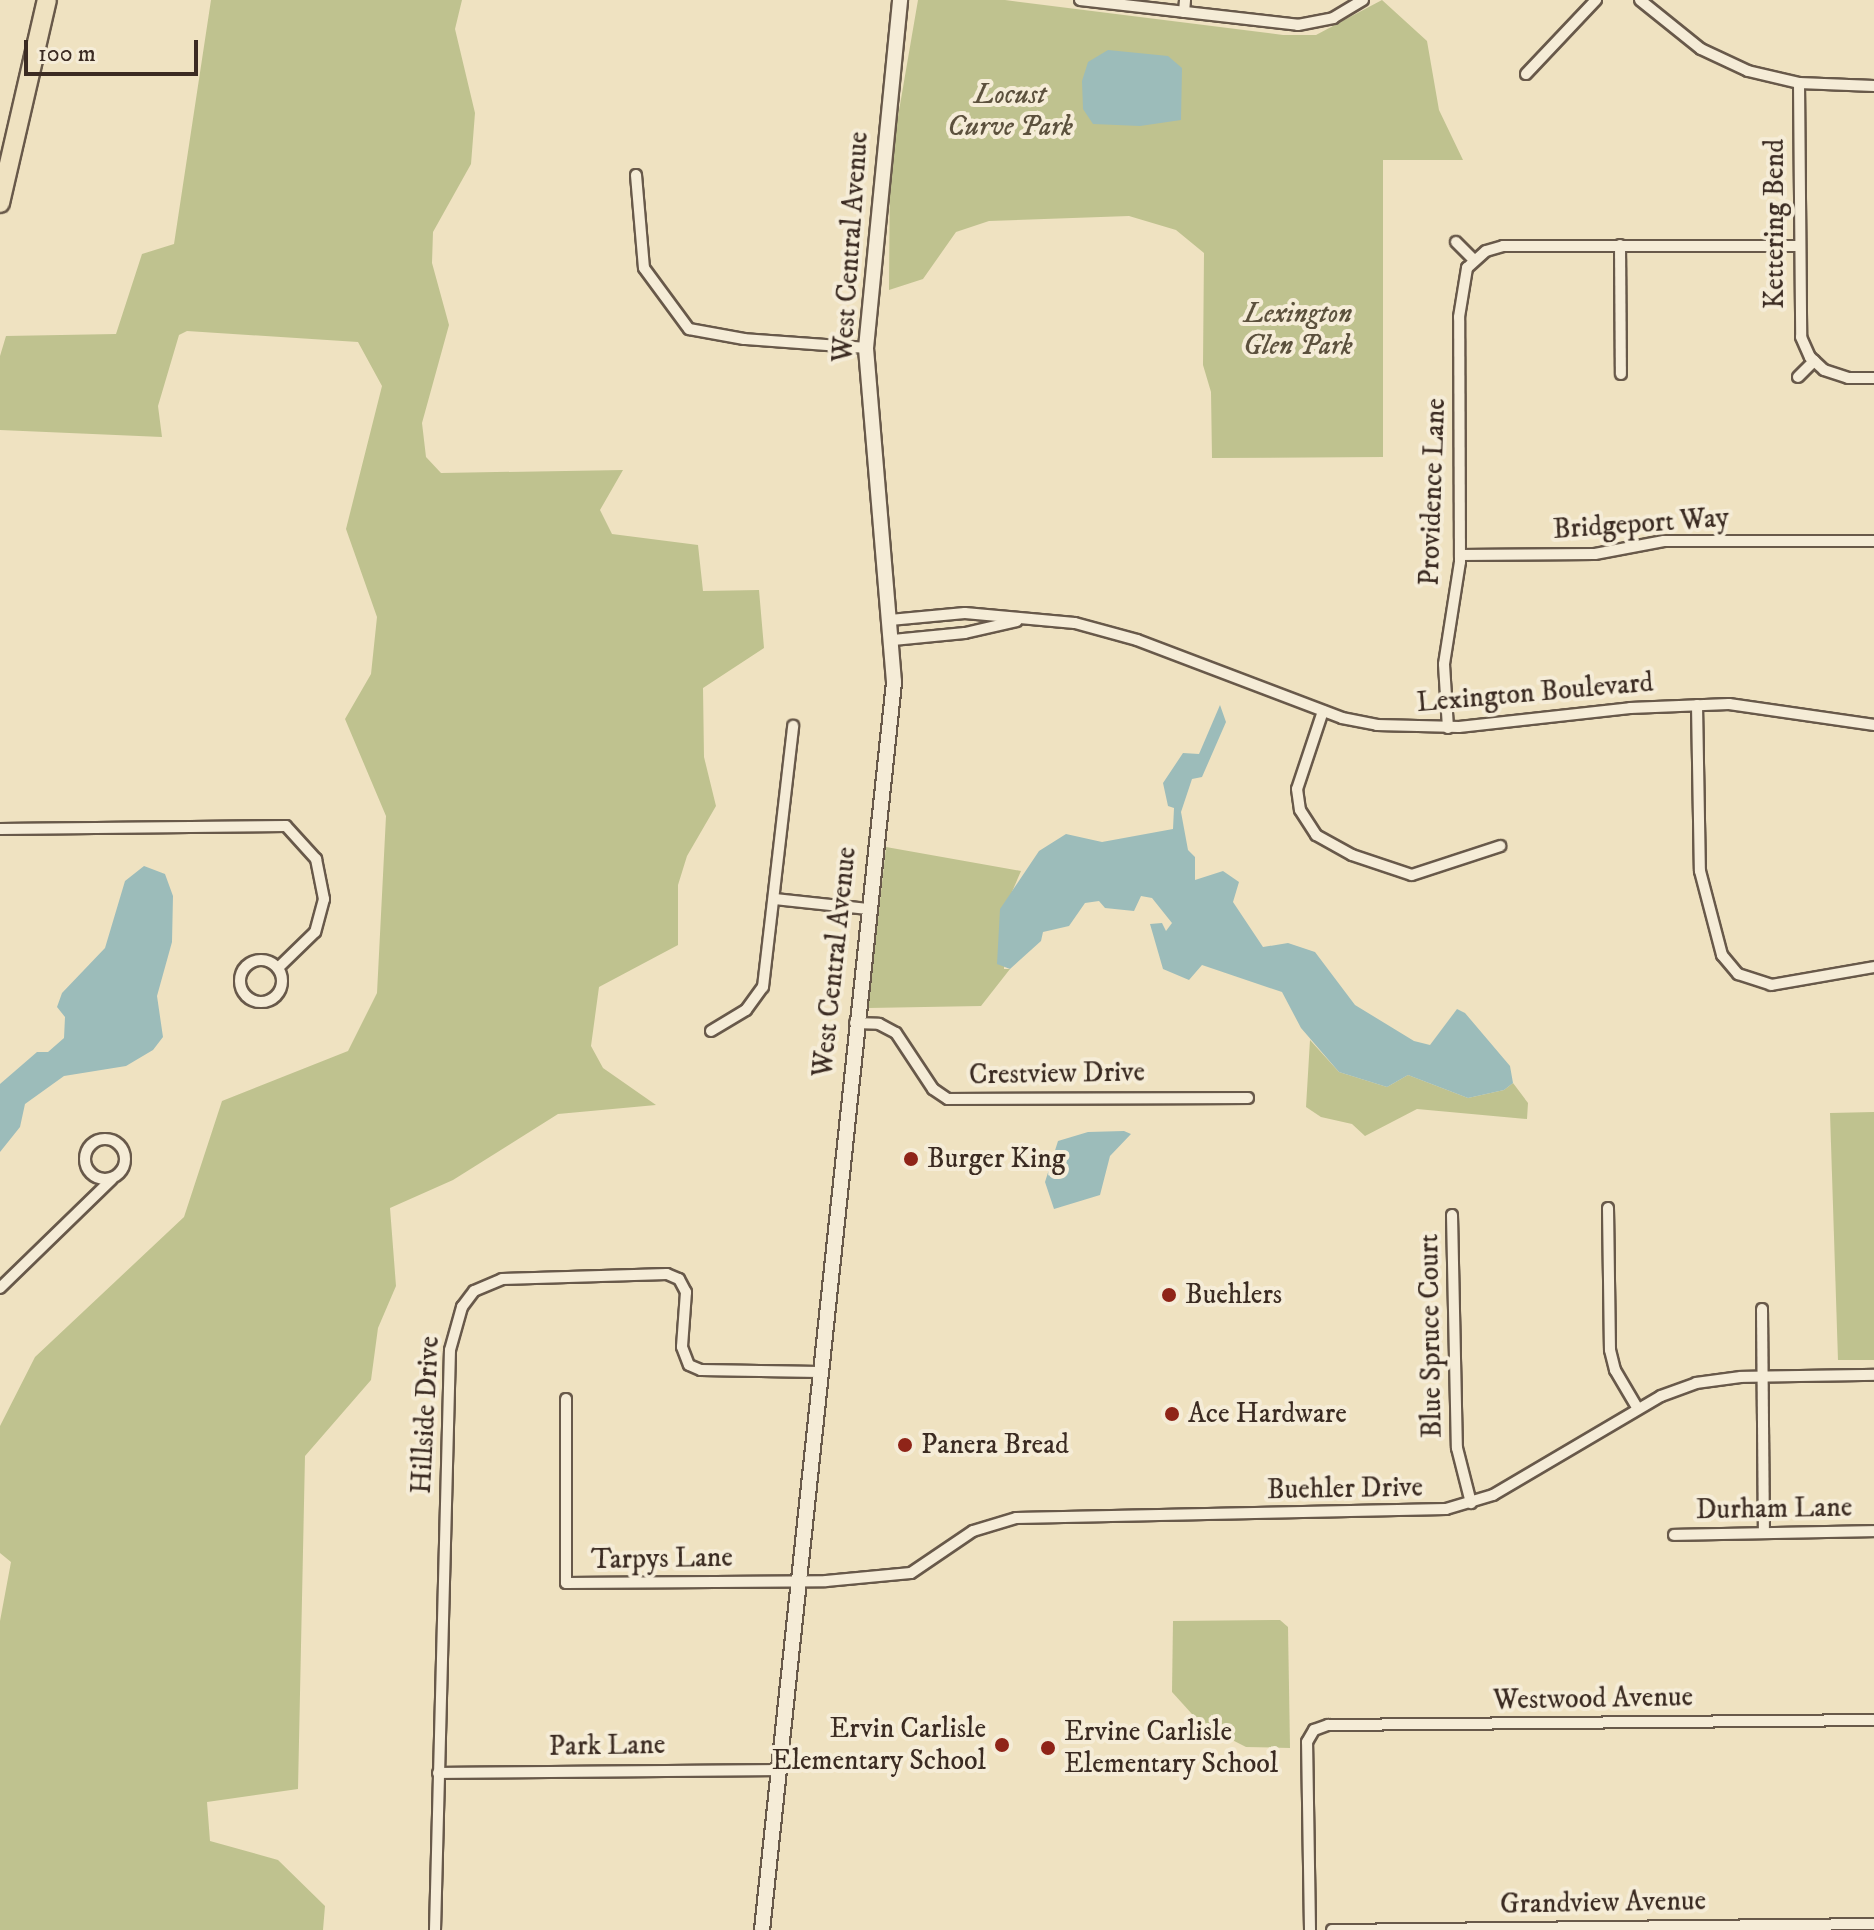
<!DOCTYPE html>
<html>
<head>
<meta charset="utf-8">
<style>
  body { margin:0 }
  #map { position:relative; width:1874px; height:1930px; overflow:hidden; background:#efe2c1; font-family:"IM FELL DW Pica",serif }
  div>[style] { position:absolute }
  .green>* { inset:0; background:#bfc28f }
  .water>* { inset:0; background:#9cbcba }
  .roads { filter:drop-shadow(2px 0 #68594a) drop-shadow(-2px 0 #68594a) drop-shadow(0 2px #68594a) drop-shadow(0 -2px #68594a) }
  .street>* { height:10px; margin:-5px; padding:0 5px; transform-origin:5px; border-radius:5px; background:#f5ecd7 }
  .street>.ring { margin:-5px; padding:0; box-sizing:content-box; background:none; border:10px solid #f5ecd7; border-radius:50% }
  .secondary>* { height:14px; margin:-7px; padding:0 7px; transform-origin:7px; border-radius:7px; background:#f5ecd7 }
  .highway>* { height:18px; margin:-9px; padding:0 9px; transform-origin:9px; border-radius:9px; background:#efe2c1 }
  .dots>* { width:22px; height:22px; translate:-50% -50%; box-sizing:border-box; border:4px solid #f5ecd7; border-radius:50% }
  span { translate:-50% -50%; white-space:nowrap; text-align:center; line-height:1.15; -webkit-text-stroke:8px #f5ecd7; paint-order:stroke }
  .park-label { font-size:28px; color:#5c513d; font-style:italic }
  .street-label { font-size:28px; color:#3b2b22 }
  .poi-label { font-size:28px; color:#3b2b22 }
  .left { translate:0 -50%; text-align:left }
  .right { translate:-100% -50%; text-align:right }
  .scale { position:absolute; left:24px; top:40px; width:174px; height:36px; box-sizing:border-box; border:4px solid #3b2b22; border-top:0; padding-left:10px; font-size:24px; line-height:28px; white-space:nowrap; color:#3b2b22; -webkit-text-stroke:6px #f5ecd7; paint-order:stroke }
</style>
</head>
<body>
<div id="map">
  <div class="green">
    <div style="clip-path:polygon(211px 0,462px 0,455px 29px,475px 113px,471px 164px,433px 232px,432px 263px,449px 325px,422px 423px,426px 457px,441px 473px,623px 470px,600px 510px,612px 534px,698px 545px,703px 591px,759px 590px,764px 648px,703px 688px,704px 757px,716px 806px,687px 856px,678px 885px,678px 945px,599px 987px,591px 1046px,603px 1068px,656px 1105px,558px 1114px,453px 1180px,390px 1208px,396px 1286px,378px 1328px,371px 1380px,305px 1456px,298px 1789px,207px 1802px,210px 1841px,278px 1860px,325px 1906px,323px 1930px,0 1930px,0 1621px,11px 1562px,0 1553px,0 1426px,35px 1357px,184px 1217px,222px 1101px,348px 1051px,377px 993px,386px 816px,345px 719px,371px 674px,377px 617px,346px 529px,382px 386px,358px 342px,187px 331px,179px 335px,158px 406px,162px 437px,0 430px,0 356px,6px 336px,116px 334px,142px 254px,174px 244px)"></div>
    <div style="clip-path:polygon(918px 0,1005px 0,1283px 35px,1316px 35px,1382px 0,1427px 41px,1439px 110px,1463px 160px,1383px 160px,1383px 457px,1212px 458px,1211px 392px,1203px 365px,1204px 253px,1176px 230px,1129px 216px,989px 221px,956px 232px,923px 279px,889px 290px,890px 163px)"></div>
    <div style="clip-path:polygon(886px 847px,1021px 871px,1008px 901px,1004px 969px,1010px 969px,981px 1006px,868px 1008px)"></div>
    <div style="clip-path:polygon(1310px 1040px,1339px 1072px,1387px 1087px,1408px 1075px,1468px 1098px,1504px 1090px,1513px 1083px,1528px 1103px,1527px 1119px,1417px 1109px,1365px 1136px,1352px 1124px,1321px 1117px,1306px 1107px)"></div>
    <div style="clip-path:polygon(1874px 1112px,1874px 1360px,1838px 1360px,1830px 1113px)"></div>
    <div style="clip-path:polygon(1280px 1620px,1288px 1627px,1290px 1748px,1246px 1747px,1201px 1724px,1172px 1692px,1173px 1621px)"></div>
  </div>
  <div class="water">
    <div style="clip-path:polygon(1108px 50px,1168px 56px,1182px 68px,1181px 120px,1140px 126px,1093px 124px,1083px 109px,1082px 81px,1088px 62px)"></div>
    <div style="clip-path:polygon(1220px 705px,1226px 722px,1202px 777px,1192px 779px,1181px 812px,1188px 850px,1195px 857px,1195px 880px,1223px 871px,1239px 882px,1233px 902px,1263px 947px,1288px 943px,1315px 952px,1355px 1005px,1414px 1041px,1430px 1045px,1457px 1009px,1465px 1013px,1510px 1066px,1513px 1083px,1504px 1090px,1468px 1098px,1408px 1075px,1387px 1087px,1339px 1072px,1301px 1028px,1282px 992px,1202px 965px,1189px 980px,1163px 969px,1150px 924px,1162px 923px,1166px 931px,1172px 923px,1152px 898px,1141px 896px,1134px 911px,1105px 908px,1099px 901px,1085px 903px,1069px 926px,1043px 932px,1041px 941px,1010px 969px,997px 964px,1000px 909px,1039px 851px,1066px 834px,1102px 842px,1173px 829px,1174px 808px,1168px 806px,1163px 783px,1183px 753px,1199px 754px)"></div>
    <div style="clip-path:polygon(144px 866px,165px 874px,173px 896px,172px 942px,157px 996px,163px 1037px,153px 1050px,126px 1066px,64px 1076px,25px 1104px,20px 1127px,0 1152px,0 1084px,37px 1052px,48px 1052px,64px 1038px,65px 1017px,57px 1007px,62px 993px,105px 948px,125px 881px)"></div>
    <div style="clip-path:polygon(1124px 1131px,1131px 1134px,1110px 1156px,1100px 1195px,1054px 1209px,1045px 1182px,1058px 1141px,1088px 1132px)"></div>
  </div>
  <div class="roads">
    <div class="street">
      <div style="left:1080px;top:0;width:219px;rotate:6.5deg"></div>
      <div style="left:1298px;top:25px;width:36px;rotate:-11deg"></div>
      <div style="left:1333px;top:18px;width:35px;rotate:-31deg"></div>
      <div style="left:1640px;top:0;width:78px;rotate:38.8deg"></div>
      <div style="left:1701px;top:49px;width:52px;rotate:25.1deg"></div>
      <div style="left:1748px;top:71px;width:52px;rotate:13.2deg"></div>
      <div style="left:1799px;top:83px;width:75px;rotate:2.3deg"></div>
      <div style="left:1184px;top:12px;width:12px;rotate:-85deg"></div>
      <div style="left:1526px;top:74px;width:102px;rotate:-46.6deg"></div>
      <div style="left:1799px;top:83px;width:254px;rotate:89.5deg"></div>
      <div style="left:1801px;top:337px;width:22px;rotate:66deg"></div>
      <div style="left:1810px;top:357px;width:19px;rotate:43deg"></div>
      <div style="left:1824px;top:370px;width:25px;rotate:18deg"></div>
      <div style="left:1848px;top:378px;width:26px"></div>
      <div style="left:636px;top:175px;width:93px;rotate:85.1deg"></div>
      <div style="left:644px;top:268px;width:76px;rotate:53.6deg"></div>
      <div style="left:689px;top:329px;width:56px;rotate:10.3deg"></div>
      <div style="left:744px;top:339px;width:122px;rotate:4.2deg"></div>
      <div style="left:1456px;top:242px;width:25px;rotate:45deg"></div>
      <div style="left:1620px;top:245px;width:129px;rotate:89.6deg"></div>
      <div style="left:1798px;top:377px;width:23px;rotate:-45deg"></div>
      <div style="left:1460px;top:555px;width:135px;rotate:-0.4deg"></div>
      <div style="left:1595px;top:554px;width:70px;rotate:-10.7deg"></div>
      <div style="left:1664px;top:541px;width:210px"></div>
      <div style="left:890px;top:620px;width:75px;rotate:-5.3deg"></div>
      <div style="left:965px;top:613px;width:110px;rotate:5.2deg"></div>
      <div style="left:1075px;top:623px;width:64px;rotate:15.3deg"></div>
      <div style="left:1137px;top:640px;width:219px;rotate:20.8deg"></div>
      <div style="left:1342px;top:718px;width:36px;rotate:11deg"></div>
      <div style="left:1377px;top:725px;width:82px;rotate:1.4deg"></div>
      <div style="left:1459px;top:727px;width:172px;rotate:-6.3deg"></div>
      <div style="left:1630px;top:708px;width:99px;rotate:-2.3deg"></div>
      <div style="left:1729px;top:704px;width:147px;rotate:8.2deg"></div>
      <div style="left:893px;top:640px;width:72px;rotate:-5.6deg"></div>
      <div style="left:965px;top:633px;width:53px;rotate:-13deg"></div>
      <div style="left:1697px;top:705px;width:166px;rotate:89deg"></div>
      <div style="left:1700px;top:871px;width:87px;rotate:75.3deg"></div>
      <div style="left:1722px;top:955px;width:25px;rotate:50deg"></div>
      <div style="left:1738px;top:974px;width:35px;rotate:18deg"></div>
      <div style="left:1771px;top:985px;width:105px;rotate:-9.9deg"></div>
      <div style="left:1323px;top:711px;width:82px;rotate:108.4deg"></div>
      <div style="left:1297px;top:789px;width:21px;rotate:82deg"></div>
      <div style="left:1300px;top:810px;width:30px;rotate:57deg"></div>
      <div style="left:1316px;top:835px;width:41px;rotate:29.1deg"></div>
      <div style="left:1352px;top:855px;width:63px;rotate:18.4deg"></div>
      <div style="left:1412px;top:875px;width:93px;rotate:-18.2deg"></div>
      <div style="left:1448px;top:728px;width:64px;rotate:-93.6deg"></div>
      <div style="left:1444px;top:664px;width:103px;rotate:-81.1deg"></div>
      <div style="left:1460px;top:562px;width:245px;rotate:-90.2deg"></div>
      <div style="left:1459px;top:317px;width:50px;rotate:-80.7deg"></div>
      <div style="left:1467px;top:268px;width:25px;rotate:-42deg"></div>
      <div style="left:1486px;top:251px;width:18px;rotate:-16deg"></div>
      <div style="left:1503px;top:246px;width:295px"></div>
      <div style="left:0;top:829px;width:286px;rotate:-0.6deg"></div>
      <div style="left:286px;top:826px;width:45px;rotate:47.7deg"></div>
      <div style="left:316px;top:859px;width:41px;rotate:78.7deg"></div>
      <div style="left:324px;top:899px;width:34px;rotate:105deg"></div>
      <div style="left:315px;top:932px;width:52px;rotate:135.8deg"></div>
      <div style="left:775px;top:899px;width:93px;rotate:6.2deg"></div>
      <div class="ring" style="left:240px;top:960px;width:32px;height:32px"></div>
      <div style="left:855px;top:1023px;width:24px;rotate:2deg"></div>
      <div style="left:879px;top:1024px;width:19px;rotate:28deg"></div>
      <div style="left:896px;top:1033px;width:67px;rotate:56.5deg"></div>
      <div style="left:933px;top:1089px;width:18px;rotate:34deg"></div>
      <div style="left:948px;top:1099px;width:300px;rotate:-0.2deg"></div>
      <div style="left:711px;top:1031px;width:41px;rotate:-31deg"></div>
      <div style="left:746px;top:1010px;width:29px;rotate:-54deg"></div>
      <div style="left:763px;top:987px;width:263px;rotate:-83.4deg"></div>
      <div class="ring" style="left:85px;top:1139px;width:30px;height:30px"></div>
      <div style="left:1608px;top:1208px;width:142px;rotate:89.2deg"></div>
      <div style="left:1610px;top:1350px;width:21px;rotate:76deg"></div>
      <div style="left:1615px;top:1370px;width:45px;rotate:59.5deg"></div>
      <div style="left:1452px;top:1215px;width:233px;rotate:88.8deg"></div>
      <div style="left:1457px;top:1448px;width:57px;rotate:75.7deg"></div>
      <div style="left:0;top:1288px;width:156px;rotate:-44.2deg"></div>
      <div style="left:1762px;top:1309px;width:223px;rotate:89.5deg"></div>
      <div style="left:566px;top:1399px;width:184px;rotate:90deg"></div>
      <div style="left:566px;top:1583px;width:260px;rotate:-0.4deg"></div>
      <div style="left:826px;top:1581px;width:85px;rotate:-5.4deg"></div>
      <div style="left:911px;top:1573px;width:75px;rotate:-34.1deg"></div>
      <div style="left:973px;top:1531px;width:45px;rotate:-16.8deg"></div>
      <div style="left:1016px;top:1518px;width:430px;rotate:-1.2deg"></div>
      <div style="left:1446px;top:1509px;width:49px;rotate:-16.6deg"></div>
      <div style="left:1493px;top:1495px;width:195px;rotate:-30.5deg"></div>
      <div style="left:1661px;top:1396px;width:37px;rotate:-20deg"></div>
      <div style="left:1696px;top:1383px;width:45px;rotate:-7.6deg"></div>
      <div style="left:1741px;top:1377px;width:133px;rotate:-0.9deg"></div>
      <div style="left:1674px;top:1535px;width:200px;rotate:-1.1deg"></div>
      <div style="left:438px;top:1773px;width:340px;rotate:-0.5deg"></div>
      <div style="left:435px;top:1930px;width:580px;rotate:-88.52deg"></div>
      <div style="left:450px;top:1350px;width:45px;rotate:-74.4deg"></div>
      <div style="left:462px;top:1307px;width:20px;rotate:-53deg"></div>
      <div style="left:474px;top:1291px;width:30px;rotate:-23deg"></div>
      <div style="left:502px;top:1279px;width:165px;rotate:-1.7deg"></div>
      <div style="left:667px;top:1274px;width:13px;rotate:23deg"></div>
      <div style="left:679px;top:1279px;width:15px;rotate:62deg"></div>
      <div style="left:686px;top:1292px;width:55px;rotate:94.2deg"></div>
      <div style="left:682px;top:1347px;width:19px;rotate:69deg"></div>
      <div style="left:689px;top:1365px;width:13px;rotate:23deg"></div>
      <div style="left:701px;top:1370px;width:118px;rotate:1deg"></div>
      <div style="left:1310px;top:1930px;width:188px;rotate:-90.9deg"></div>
      <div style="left:1307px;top:1742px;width:14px;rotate:-60deg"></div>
      <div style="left:1314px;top:1730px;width:15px;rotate:-20deg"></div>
      <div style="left:1328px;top:1725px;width:546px;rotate:-0.52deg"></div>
      <div style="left:1332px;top:1930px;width:542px;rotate:-0.63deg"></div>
    </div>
    <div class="secondary">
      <div style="left:762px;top:1930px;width:1255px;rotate:-83.96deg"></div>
      <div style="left:894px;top:682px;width:335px;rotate:-94.8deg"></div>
      <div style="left:866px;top:348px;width:350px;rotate:-84.4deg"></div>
    </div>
    <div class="highway">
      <div style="left:0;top:203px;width:208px;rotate:-77deg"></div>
    </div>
  </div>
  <div class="dots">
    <div style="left:911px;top:1159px;background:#8f2418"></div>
    <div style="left:1169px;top:1295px;background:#8f2418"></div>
    <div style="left:1172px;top:1414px;background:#8f2418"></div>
    <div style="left:905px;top:1445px;background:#8f2418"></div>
    <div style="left:1002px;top:1745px;background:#8f2418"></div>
    <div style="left:1048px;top:1748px;background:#8f2418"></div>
  </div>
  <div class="park-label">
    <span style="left:1010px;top:111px">Locust<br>Curve Park</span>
    <span style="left:1298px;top:330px">Lexington<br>Glen Park</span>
  </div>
  <div class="street-label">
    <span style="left:1775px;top:224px;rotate:-90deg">Kettering Bend</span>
    <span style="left:851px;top:247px;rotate:-86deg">West Central Avenue</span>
    <span style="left:1433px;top:492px;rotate:-88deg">Providence Lane</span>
    <span style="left:1641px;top:524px;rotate:-4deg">Bridgeport Way</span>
    <span style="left:1535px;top:693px;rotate:-5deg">Lexington Boulevard</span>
    <span style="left:835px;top:962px;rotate:-84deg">West Central Avenue</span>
    <span style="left:1057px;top:1074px;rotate:-1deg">Crestview Drive</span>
    <span style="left:1431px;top:1336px;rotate:-91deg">Blue Spruce Court</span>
    <span style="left:426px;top:1415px;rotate:-87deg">Hillside Drive</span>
    <span style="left:1345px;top:1489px;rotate:-1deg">Buehler Drive</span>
    <span style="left:1774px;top:1509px;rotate:-1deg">Durham Lane</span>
    <span style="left:662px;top:1559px;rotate:-1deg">Tarpys Lane</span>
    <span style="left:1593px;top:1699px;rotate:-1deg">Westwood Avenue</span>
    <span style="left:607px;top:1746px;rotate:-1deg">Park Lane</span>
    <span style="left:1603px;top:1903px;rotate:-1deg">Grandview Avenue</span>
  </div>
  <div class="poi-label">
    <span class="left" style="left:927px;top:1159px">Burger King</span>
    <span class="left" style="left:1185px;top:1295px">Buehlers</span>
    <span class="left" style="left:1188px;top:1414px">Ace Hardware</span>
    <span class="left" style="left:921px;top:1445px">Panera Bread</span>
    <span class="right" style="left:986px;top:1745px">Ervin Carlisle<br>Elementary School</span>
    <span class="left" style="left:1064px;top:1748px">Ervine Carlisle<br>Elementary School</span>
  </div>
  <div class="scale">100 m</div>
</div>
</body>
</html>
